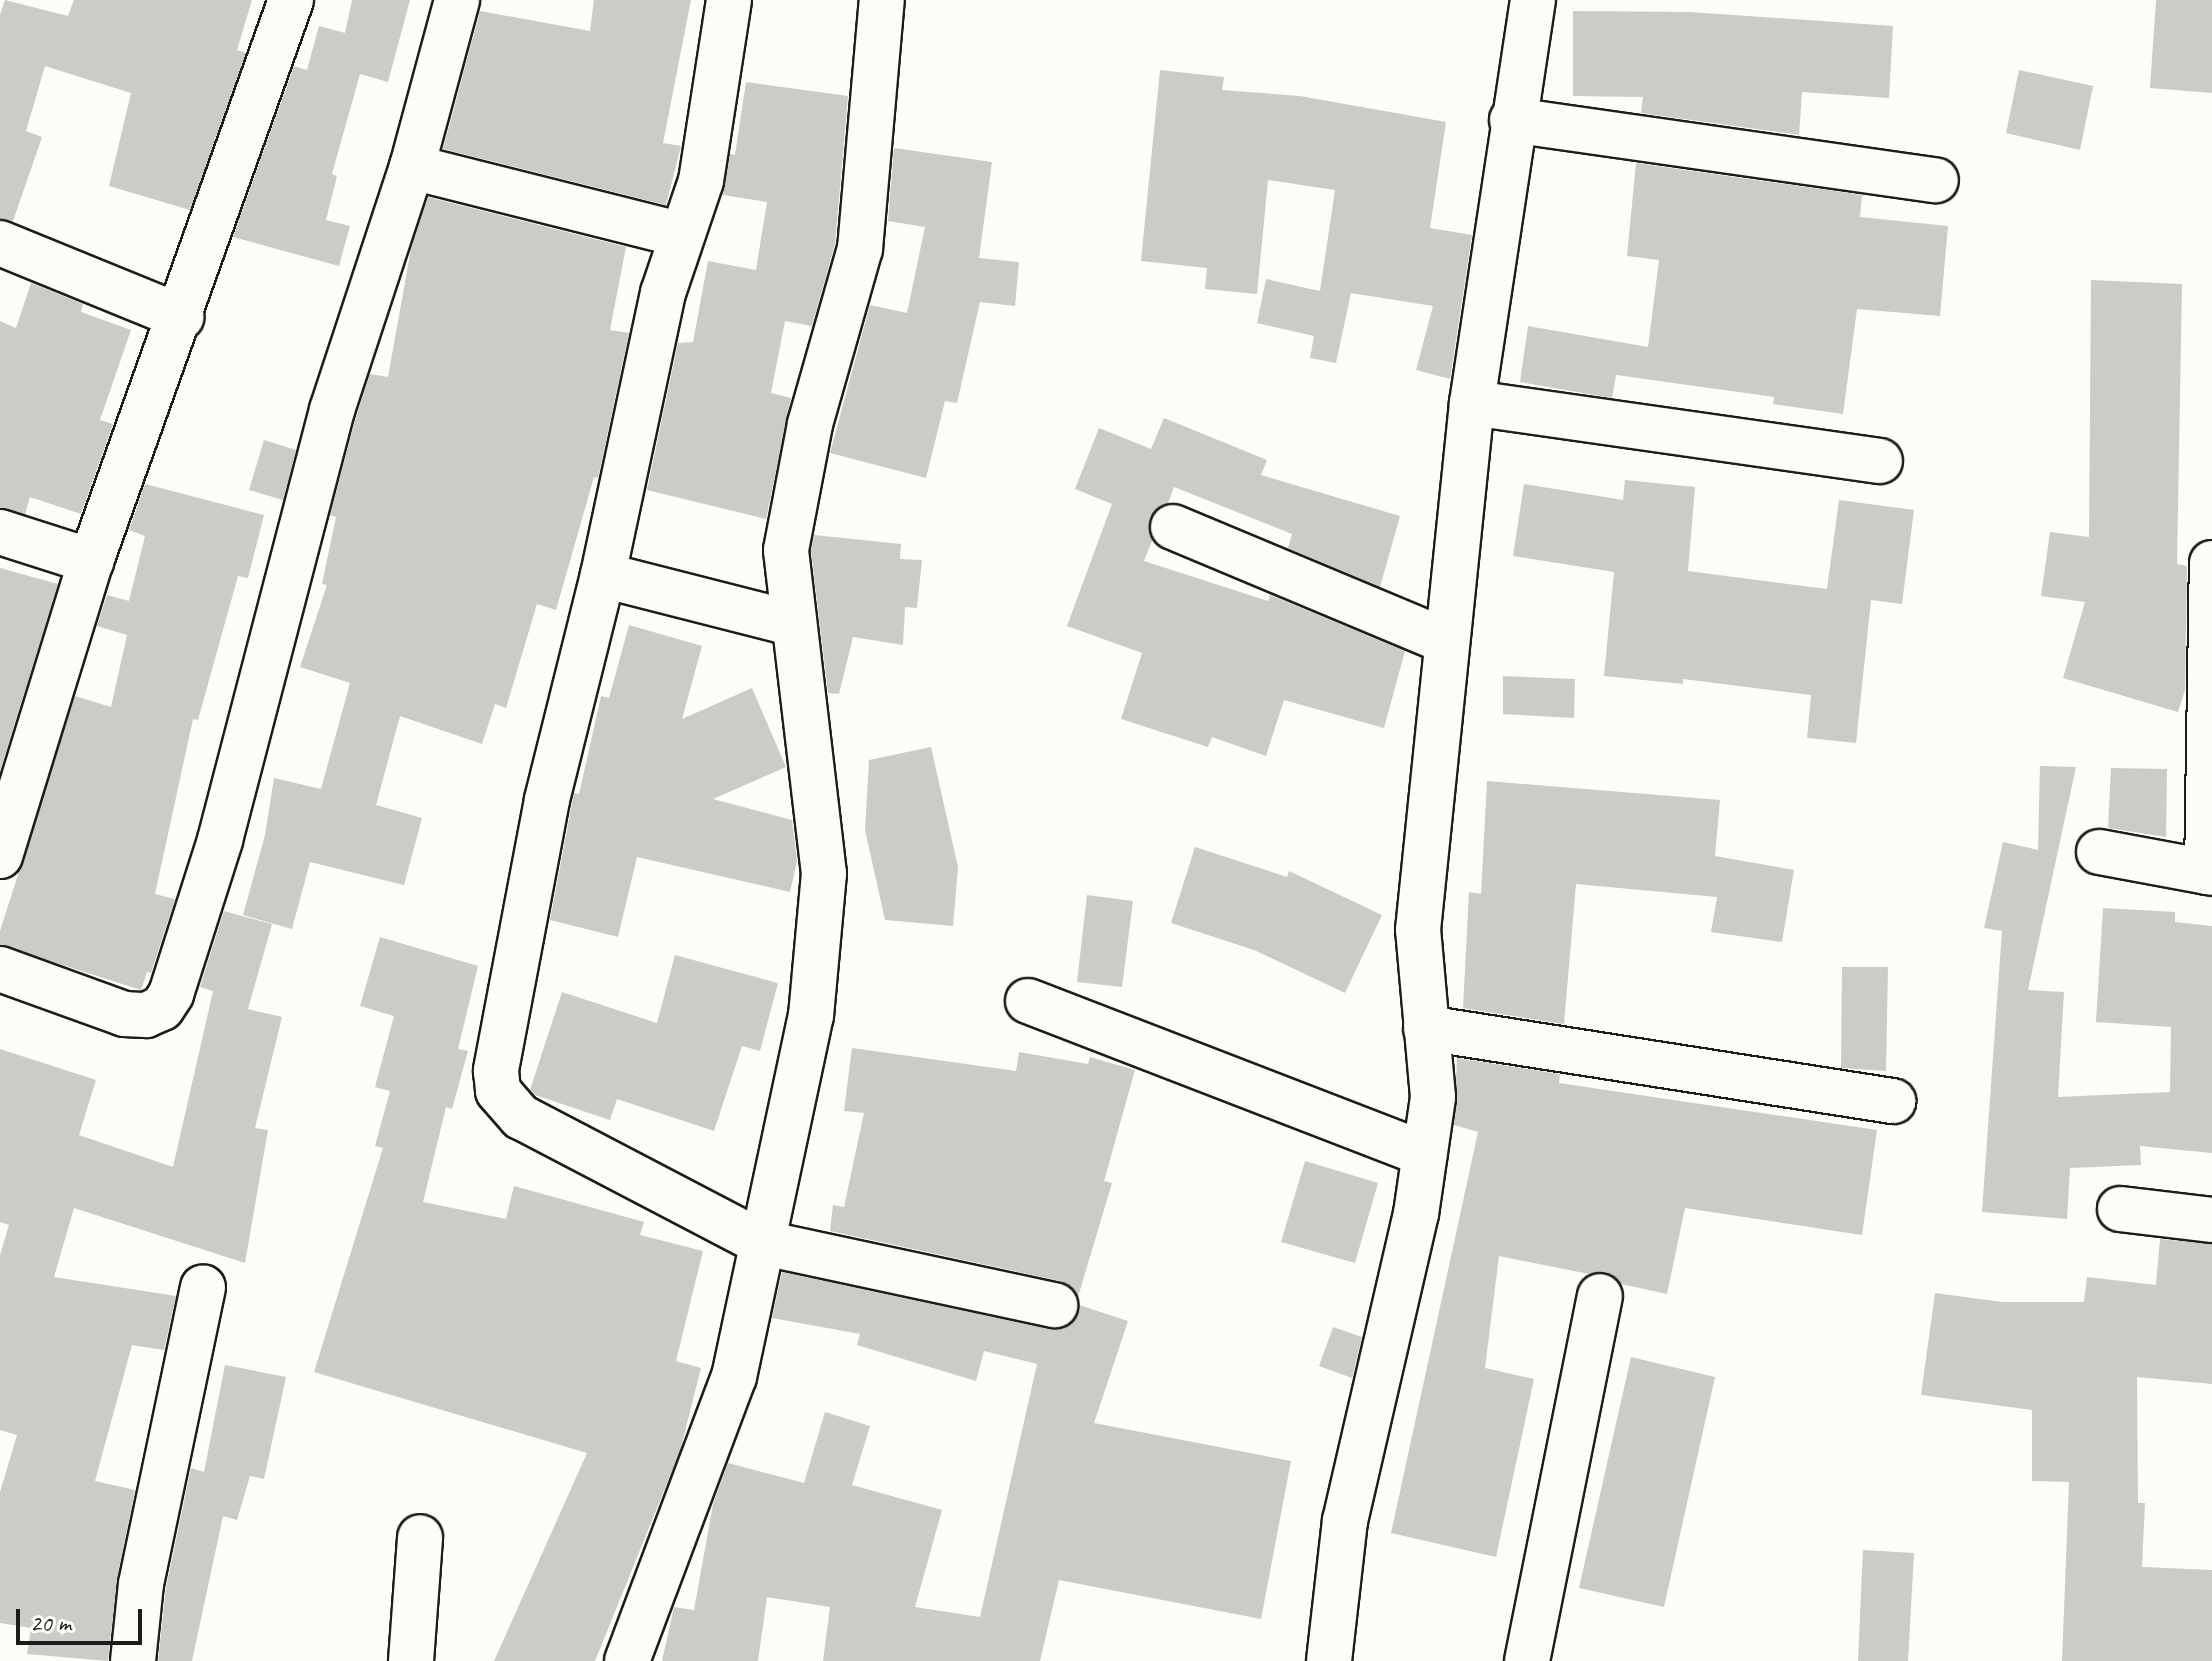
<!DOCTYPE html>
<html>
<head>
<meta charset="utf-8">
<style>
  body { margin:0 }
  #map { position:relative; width:2212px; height:1661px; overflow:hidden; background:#fdfcf7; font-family:Caveat,sans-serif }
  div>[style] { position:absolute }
  .building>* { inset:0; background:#cccbc8 }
  .roads { filter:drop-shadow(2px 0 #1c1c1c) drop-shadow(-2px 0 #1c1c1c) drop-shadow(0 2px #1c1c1c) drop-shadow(0 -2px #1c1c1c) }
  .minor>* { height:44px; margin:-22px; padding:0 22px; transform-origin:22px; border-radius:22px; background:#fdfcf7 }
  span { translate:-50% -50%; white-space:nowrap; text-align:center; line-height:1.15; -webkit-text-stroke:8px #fdfcf7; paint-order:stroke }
  .scale { position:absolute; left:16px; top:1609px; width:126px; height:36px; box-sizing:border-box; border:4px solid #1c1c1c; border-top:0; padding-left:10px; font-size:24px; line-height:28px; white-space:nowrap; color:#1c1c1c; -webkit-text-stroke:6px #fdfcf7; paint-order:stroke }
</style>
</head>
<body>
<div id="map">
  <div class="building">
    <div style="clip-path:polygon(5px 0,68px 16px,74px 0,252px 0,237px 50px,246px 53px,190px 210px,109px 186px,131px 93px,45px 66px,26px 131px,42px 137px,13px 221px,0 219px,0 15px)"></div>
    <div style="clip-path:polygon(352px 0,410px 0,388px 82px,360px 74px,332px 174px,337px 176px,326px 220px,350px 226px,339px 266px,233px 237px,294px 66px,307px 70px,319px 26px,345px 33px)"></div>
    <div style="clip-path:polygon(594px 0,691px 0,663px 143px,681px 146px,666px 205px,443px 149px,480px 11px,590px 31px)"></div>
    <div style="clip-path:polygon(2156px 0,2212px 0,2212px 93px,2150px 88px)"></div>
    <div style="clip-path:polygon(1573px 11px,1690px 12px,1893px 26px,1889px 98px,1802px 92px,1799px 135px,1641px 113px,1643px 97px,1573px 96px)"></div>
    <div style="clip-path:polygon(1160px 70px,1224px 77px,1222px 90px,1300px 96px,1446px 122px,1430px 228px,1472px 235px,1450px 379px,1416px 370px,1433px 306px,1351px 293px,1336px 363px,1310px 358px,1314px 336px,1257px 323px,1266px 279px,1320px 291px,1335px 190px,1268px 180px,1257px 294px,1205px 289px,1207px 268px,1141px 261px)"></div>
    <div style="clip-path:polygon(2019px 70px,2093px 86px,2080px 150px,2006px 133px)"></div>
    <div style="clip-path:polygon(746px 82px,848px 96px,835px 244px,812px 326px,785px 321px,771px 393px,791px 398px,766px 519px,647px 490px,678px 343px,693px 342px,708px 261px,756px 270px,767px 202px,723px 195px,730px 154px,735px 155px)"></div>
    <div style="clip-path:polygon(894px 148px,992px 162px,979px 258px,1019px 262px,1015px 306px,980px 302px,957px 403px,945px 401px,926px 478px,830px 453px,870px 305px,907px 313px,925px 227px,888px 221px)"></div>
    <div style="clip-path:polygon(1636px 163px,1862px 195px,1860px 217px,1948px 226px,1940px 316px,1857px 309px,1843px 414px,1773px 404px,1774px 397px,1616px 375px,1612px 398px,1520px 382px,1528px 326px,1648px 347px,1659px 260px,1627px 256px)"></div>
    <div style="clip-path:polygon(428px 197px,626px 247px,610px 330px,629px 333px,598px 478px,594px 477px,556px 610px,537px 604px,506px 708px,495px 704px,482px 744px,400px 716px,376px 805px,422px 818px,404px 885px,310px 862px,292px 929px,243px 915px,265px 835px,274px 778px,321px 789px,350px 683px,300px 667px,327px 585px,322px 584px,336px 517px,330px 515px,356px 417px,370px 374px,388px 377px,411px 249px)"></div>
    <div style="clip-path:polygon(2091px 280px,2182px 284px,2177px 564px,2187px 566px,2185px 690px,2178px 712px,2063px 678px,2085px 602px,2041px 596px,2050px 532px,2089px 537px)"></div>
    <div style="clip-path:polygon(31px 283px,83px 304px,81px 312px,131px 330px,100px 420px,113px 424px,81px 514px,30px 497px,25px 514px,0 508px,0 321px,16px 328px)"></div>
    <div style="clip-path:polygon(1164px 418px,1267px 460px,1261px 475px,1400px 516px,1380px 587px,1288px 548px,1292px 534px,1174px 487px,1168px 503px,1150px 518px,1152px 541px,1144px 561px,1268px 601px,1270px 595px,1405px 651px,1384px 728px,1284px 700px,1266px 756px,1212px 737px,1208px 747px,1121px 719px,1142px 653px,1067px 626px,1112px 504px,1075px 489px,1099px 428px,1151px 449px)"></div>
    <div style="clip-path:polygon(264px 440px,296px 450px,283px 500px,249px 490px)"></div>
    <div style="clip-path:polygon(1625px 480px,1695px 487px,1688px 571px,1827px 589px,1839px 500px,1914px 510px,1902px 604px,1871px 600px,1856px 743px,1807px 738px,1811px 695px,1683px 679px,1683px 684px,1604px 676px,1614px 572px,1513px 556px,1524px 484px,1623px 500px)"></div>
    <div style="clip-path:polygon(145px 484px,264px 515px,248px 578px,238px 576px,198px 720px,193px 719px,155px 894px,175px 899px,151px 973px,147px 972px,141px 990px,0 945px,0 931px,75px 696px,111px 707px,127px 635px,97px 626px,107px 595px,129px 601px,145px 536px,129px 530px)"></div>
    <div style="clip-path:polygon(814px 535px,901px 544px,900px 559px,922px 560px,917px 608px,905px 607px,903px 645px,853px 637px,839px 694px,828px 693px,811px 551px)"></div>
    <div style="clip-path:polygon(0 568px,58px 584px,0 771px)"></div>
    <div style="clip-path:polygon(629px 625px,702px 646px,682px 719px,752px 688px,786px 767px,713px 799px,792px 820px,797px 861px,790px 892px,637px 857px,618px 937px,550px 920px,574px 793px,579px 794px,601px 696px,609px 698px)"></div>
    <div style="clip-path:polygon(1503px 676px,1575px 679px,1574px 718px,1503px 714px)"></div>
    <div style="clip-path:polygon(931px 747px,958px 867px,953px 926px,885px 920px,865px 830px,869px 760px)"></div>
    <div style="clip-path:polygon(2040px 766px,2076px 767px,2028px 990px,2064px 992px,2058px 1097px,2170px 1092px,2171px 1027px,2096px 1022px,2103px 908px,2175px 912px,2175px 922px,2212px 926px,2212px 1153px,2140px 1146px,2141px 1165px,2070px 1168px,2067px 1219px,1982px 1212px,2002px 931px,1984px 928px,2003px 842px,2038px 850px)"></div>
    <div style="clip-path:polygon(2111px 768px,2167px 769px,2166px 837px,2108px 828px)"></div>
    <div style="clip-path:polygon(1487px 781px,1720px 800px,1715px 856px,1794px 870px,1782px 942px,1711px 932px,1717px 897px,1576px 884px,1564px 1024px,1463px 1008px,1469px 892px,1481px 894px)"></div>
    <div style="clip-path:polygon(1195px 847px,1287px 877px,1289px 871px,1382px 915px,1345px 993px,1254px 950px,1171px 923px)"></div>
    <div style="clip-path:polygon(1087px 895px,1133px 901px,1122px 987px,1077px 982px)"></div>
    <div style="clip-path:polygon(224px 911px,272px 924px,248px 1009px,282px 1017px,255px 1128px,268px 1130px,245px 1263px,74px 1208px,54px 1277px,176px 1296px,164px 1350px,132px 1345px,95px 1481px,135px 1490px,117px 1579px,108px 1661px,27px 1654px,31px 1628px,0 1623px,0 1492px,17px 1435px,0 1430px,0 1255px,9px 1225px,0 1222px,0 1049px,96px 1080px,79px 1135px,173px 1167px,213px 991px,200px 987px)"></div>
    <div style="clip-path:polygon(380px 937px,478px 966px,458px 1049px,468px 1051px,452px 1109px,446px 1107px,423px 1202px,506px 1219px,514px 1186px,644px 1222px,640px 1235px,703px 1251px,676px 1361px,701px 1368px,680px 1451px,595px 1661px,494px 1661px,587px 1453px,314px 1372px,383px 1148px,375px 1146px,390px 1091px,375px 1087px,394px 1016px,360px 1006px)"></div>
    <div style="clip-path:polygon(675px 955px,778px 983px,760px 1051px,742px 1046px,714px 1131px,617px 1099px,610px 1120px,535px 1095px,530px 1090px,562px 992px,657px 1023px)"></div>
    <div style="clip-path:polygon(1842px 967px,1888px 967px,1886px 1071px,1841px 1068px)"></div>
    <div style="clip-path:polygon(852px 1048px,1016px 1071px,1019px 1052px,1088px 1064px,1090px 1057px,1135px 1070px,1104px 1181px,1112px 1183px,1078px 1297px,1060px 1281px,830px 1231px,833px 1205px,844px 1207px,864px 1113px,844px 1111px)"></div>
    <div style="clip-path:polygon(1457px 1058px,1560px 1074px,1559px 1083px,1877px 1130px,1862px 1235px,1685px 1208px,1667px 1294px,1621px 1284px,1606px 1272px,1589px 1274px,1499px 1256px,1485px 1368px,1534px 1379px,1496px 1557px,1391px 1533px,1478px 1132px,1454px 1125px)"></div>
    <div style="clip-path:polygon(1305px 1161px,1378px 1183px,1355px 1263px,1281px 1242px)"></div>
    <div style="clip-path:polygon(2160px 1239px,2212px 1244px,2212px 1384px,2137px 1377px,2138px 1503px,2145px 1503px,2142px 1567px,2212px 1570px,2212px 1661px,2062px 1661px,2069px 1482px,2032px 1481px,2032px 1410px,1921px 1395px,1935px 1293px,2002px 1302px,2084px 1302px,2087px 1277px,2156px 1285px)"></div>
    <div style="clip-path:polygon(782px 1272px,1050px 1329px,1073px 1322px,1079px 1305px,1128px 1321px,1094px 1423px,1291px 1461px,1261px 1619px,1059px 1580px,1040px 1661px,823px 1661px,830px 1607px,767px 1597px,758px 1661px,662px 1661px,674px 1607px,694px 1610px,713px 1504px,728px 1463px,804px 1483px,825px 1412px,870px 1426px,852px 1485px,942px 1510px,915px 1607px,980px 1617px,1037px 1364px,984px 1351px,976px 1381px,857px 1345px,860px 1334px,772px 1318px)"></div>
    <div style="clip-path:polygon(1333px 1327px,1362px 1337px,1352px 1378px,1319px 1366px)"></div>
    <div style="clip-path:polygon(1631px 1357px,1715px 1377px,1664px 1607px,1579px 1588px)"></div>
    <div style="clip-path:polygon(225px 1365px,286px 1377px,264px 1479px,250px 1476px,237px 1520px,223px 1516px,192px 1661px,158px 1661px,166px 1588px,191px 1468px,204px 1472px)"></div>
    <div style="clip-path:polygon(1863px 1550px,1914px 1553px,1908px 1661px,1858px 1661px)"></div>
  </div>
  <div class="roads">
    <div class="minor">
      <div style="left:1512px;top:120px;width:428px;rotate:8.1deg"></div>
      <div style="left:412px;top:167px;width:278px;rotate:14.1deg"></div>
      <div style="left:0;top:243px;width:196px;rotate:22.2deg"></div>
      <div style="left:1472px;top:403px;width:412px;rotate:8.1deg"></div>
      <div style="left:1173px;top:527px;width:295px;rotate:22.7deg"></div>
      <div style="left:0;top:532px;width:96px;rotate:17.7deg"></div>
      <div style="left:603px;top:575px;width:288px;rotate:-78deg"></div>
      <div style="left:663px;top:293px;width:118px;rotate:-71.3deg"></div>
      <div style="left:701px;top:181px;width:183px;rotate:-81.2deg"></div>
      <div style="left:791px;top:623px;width:194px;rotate:-165.7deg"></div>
      <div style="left:603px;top:575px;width:232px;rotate:104deg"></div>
      <div style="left:547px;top:800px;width:276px;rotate:100.7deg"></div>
      <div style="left:496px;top:1071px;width:20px;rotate:84deg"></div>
      <div style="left:498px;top:1091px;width:35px;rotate:49deg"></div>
      <div style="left:521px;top:1117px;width:270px;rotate:27.6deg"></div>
      <div style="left:760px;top:1242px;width:302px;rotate:12.1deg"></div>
      <div style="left:2099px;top:852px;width:115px;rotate:10.5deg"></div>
      <div style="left:0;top:856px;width:309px;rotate:-72.9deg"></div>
      <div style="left:91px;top:561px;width:596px;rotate:-70.38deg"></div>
      <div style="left:2207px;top:872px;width:309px;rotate:-89.1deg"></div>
      <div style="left:0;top:969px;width:132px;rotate:19.9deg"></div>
      <div style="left:124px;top:1014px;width:22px;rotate:3deg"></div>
      <div style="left:146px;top:1015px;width:17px;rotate:-24deg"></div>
      <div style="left:162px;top:1008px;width:17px;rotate:-57deg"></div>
      <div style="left:171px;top:994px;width:162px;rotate:-72.3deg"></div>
      <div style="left:220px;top:840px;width:444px;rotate:-75.4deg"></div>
      <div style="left:332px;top:410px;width:256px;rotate:-71.8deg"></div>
      <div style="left:412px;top:167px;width:173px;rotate:-74.9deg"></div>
      <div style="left:1028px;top:1001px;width:425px;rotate:21.1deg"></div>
      <div style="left:1426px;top:1028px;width:473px;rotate:8.9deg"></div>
      <div style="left:2120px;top:1209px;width:93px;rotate:6.8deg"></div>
      <div style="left:133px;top:1661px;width:77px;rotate:-84.1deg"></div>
      <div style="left:141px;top:1584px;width:303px;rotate:-78.2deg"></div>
      <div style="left:411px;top:1661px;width:124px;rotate:-85.8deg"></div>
      <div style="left:627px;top:1661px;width:303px;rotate:-69.4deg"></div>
      <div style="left:734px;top:1377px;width:369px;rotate:-78deg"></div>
      <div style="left:811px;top:1016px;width:143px;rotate:-84.8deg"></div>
      <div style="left:824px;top:874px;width:326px;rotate:-96.7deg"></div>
      <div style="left:786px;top:550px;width:128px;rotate:-79.2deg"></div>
      <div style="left:810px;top:424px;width:182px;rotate:-74.1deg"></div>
      <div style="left:860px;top:249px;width:250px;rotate:-85deg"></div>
      <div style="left:1329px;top:1661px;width:141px;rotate:-83.5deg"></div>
      <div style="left:1345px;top:1521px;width:315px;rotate:-77deg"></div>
      <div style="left:1416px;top:1214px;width:118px;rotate:-81.7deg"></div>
      <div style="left:1433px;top:1097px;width:168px;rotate:-95.1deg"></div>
      <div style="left:1418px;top:930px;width:530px;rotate:-84.15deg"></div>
      <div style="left:1472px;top:403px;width:408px;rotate:-81.4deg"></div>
      <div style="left:1527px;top:1661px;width:372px;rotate:-78.7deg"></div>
    </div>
  </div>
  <div class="scale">20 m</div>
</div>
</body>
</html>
